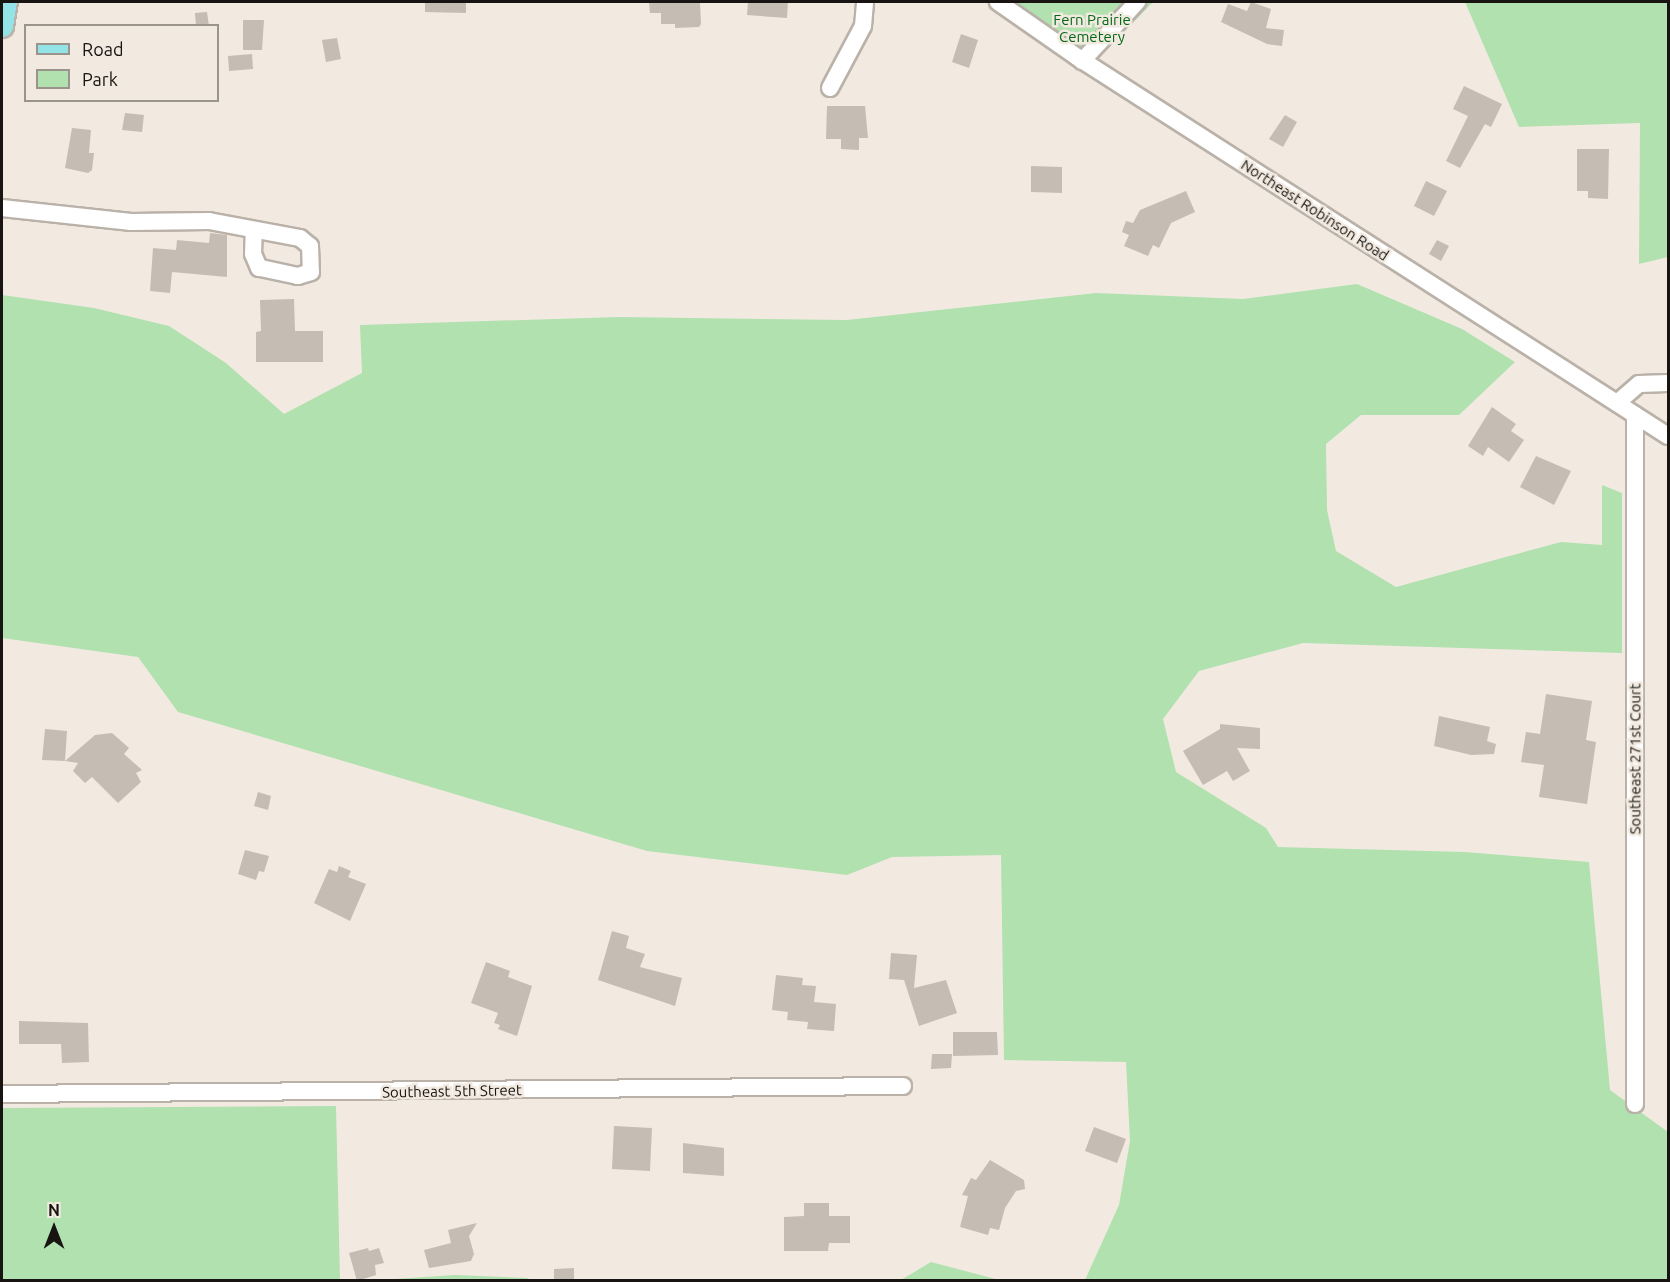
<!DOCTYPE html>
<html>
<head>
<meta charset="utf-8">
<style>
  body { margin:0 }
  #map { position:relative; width:1670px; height:1282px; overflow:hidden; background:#f2eae0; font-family:Ubuntu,sans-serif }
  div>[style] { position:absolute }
  .green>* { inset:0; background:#b0e1af }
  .building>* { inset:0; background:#c5bdb4 }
  .roads { filter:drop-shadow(2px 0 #bab2a9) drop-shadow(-2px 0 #bab2a9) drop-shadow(0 2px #bab2a9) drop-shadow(0 -2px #bab2a9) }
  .minor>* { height:16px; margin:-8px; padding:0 8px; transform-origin:8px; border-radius:8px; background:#fff }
  .major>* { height:22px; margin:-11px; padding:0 11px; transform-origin:11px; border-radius:11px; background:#94e3e6 }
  span { translate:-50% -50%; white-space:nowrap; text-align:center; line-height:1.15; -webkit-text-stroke:5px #f2eae0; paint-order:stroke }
  .park-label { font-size:15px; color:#046917 }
  .street-label { font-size:15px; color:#171411 }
  .frame { position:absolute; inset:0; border:3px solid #171411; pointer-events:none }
  .legend { position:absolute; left:24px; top:24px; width:195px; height:78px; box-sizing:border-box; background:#f2eae0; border:2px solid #9a948d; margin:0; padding:8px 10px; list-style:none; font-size:18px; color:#171411 }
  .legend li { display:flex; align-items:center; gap:12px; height:30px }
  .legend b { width:30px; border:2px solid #9a948d }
  .north { position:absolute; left:24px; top:1198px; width:60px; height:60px; -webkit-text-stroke:4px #f2eae0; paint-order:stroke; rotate:0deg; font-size:16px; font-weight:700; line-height:24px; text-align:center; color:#171411 }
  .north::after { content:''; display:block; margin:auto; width:21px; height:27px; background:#171411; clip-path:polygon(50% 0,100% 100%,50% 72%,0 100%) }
</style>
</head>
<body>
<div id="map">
  <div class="green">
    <div style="clip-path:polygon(1011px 2px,1153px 2px,1095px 62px)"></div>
    <div style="clip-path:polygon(1465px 2px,1668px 2px,1668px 257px,1639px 264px,1640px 123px,1519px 127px)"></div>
    <div style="clip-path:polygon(1357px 284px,1462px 329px,1515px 362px,1459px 415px,1361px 415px,1326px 444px,1327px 510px,1336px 551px,1396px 587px,1561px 542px,1602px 545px,1602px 485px,1622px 493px,1622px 653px,1303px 643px,1199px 671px,1163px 719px,1176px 772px,1266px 828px,1278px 847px,1465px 852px,1589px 862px,1610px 1090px,1668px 1132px,1668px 1280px,1085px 1280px,1119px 1205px,1130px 1141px,1126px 1062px,1004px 1060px,1001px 855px,892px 857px,847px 875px,647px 851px,178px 712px,138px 657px,2px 638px,2px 295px,94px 308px,169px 326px,226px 363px,284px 414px,362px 373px,360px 325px,619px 317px,847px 320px,1096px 293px,1243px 299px)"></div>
    <div style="clip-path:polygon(336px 1106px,340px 1280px,2px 1280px,2px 1108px)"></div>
    <div style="clip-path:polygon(931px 1262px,988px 1277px,999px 1280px,901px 1280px)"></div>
    <div style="clip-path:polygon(455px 1275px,527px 1278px,531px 1280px,380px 1280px)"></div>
  </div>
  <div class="building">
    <div style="clip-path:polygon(425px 2px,466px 2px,466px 13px,425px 12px)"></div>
    <div style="clip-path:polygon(649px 2px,700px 2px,701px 24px,699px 27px,675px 28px,675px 24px,661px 24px,661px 13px,650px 13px)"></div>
    <div style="clip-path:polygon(748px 2px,788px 2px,787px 18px,747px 15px)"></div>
    <div style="clip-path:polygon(1251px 2px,1271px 9px,1266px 28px,1284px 30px,1282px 46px,1267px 44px,1221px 22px,1228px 4px,1247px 11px)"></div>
    <div style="clip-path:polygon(207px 12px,209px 26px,196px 26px,195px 13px)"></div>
    <div style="clip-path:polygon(243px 20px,264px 20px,262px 50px,243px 50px)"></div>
    <div style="clip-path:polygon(961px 34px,978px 40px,969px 68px,952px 62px)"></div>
    <div style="clip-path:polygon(337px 38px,341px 59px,326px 62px,322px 40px)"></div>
    <div style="clip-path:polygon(252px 54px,253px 69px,229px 71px,228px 56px)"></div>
    <div style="clip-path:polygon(1464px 86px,1502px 104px,1491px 127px,1485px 124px,1460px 168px,1446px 161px,1468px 116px,1453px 109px)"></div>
    <div style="clip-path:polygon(827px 106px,865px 106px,868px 138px,859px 138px,859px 150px,841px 149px,841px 139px,826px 139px)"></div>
    <div style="clip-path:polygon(125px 113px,144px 115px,142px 132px,122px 130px)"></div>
    <div style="clip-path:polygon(1285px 115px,1297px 122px,1283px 147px,1269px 139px)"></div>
    <div style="clip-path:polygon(72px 128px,91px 130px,89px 153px,94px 153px,92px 170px,88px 173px,65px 168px)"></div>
    <div style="clip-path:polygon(1577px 149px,1609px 149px,1608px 199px,1588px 198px,1588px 191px,1577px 191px)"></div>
    <div style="clip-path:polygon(1031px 166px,1062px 167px,1062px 193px,1031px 192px)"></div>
    <div style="clip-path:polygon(1426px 181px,1447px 191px,1434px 216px,1414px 206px)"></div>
    <div style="clip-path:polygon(1186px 191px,1195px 212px,1171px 223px,1159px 248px,1153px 245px,1148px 256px,1124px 246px,1129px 235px,1122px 232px,1126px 221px,1133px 223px,1140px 210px)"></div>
    <div style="clip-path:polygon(210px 233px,227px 235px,227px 277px,172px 272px,170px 293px,150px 291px,153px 248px,176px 250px,177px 240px,209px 243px)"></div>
    <div style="clip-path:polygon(1437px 240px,1449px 246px,1441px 261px,1429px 254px)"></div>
    <div style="clip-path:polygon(294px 299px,295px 331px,323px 331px,323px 362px,256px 362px,256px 332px,261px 331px,260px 300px)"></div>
    <div style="clip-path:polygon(1492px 407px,1516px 424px,1511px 431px,1524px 440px,1509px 462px,1488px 447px,1483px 456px,1468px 446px)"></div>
    <div style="clip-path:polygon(1536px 456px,1571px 471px,1554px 505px,1520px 487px)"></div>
    <div style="clip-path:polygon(1546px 694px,1592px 701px,1586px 740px,1596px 742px,1587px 804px,1539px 797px,1544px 765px,1521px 762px,1526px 732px,1540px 734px)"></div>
    <div style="clip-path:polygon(1439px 716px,1490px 727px,1487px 741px,1496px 744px,1494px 754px,1471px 755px,1434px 746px)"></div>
    <div style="clip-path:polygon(1220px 724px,1260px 728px,1260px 749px,1237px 748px,1250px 771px,1233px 781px,1227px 771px,1203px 785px,1183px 751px,1220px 729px)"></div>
    <div style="clip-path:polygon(45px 729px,67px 731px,65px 761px,42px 760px)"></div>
    <div style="clip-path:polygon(112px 733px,129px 748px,124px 754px,142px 770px,136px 773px,141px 782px,118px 803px,92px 777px,85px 783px,73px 771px,78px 763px,65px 761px,95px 735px)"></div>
    <div style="clip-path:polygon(258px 792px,271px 796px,268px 810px,254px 806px)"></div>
    <div style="clip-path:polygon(245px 850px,269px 856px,264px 872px,259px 871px,256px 880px,238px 874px)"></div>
    <div style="clip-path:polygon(339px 866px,351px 871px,348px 877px,366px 884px,350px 921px,314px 903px,329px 869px,337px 872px)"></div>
    <div style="clip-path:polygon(612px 931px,629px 936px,626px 948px,645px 954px,640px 967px,682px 978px,675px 1006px,598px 980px)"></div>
    <div style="clip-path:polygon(891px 953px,917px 955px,914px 988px,946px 980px,957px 1013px,919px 1026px,904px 980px,889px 979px)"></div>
    <div style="clip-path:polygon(486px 962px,510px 971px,508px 977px,532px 986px,517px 1036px,498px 1029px,500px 1025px,494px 1023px,498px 1013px,471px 1003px)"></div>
    <div style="clip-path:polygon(776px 975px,803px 978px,802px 985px,816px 986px,814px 1002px,836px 1004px,834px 1031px,807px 1029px,808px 1022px,787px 1020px,788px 1012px,772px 1010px)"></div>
    <div style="clip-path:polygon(19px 1021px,88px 1023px,89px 1062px,62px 1063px,61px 1044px,19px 1044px)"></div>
    <div style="clip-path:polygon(953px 1032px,997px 1032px,998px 1055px,953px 1056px)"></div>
    <div style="clip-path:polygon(932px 1054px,952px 1054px,951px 1068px,931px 1069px)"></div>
    <div style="clip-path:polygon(614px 1126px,652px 1128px,650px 1171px,612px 1169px)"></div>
    <div style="clip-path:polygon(1094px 1127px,1126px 1139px,1117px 1163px,1085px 1151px)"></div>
    <div style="clip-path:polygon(683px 1143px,724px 1148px,724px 1176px,683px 1173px)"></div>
    <div style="clip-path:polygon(990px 1160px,1024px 1180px,1025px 1189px,1016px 1191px,1005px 1208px,999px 1230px,990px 1228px,988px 1235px,960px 1227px,968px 1196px,962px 1195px,971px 1178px,976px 1180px)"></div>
    <div style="clip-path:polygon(804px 1203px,829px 1203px,829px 1216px,850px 1216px,850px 1243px,829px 1243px,828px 1251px,784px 1251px,784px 1217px,804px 1216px)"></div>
    <div style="clip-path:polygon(477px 1223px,469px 1236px,474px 1254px,471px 1261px,429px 1268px,424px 1250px,451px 1243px,448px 1230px)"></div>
    <div style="clip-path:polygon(368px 1248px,369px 1251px,379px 1248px,384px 1263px,375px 1265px,376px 1275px,357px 1281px,349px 1253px)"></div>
    <div style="clip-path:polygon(574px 1268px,574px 1281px,554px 1281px,554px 1269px)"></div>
  </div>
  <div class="roads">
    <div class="minor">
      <div style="left:998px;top:2px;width:96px;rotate:34.8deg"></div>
      <div style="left:1077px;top:57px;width:702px;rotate:32.67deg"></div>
      <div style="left:1082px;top:61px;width:81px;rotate:-47deg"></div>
      <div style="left:830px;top:88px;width:70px;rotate:-62deg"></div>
      <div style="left:863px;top:26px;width:24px;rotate:-85deg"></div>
      <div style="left:2px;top:208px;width:130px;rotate:6.2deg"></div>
      <div style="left:131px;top:222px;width:78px;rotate:-0.7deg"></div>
      <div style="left:209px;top:221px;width:93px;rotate:10.6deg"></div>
      <div style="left:300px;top:238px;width:13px;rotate:39deg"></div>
      <div style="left:310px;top:246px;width:26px;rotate:88deg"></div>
      <div style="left:311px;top:272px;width:14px;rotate:163deg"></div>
      <div style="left:298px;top:276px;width:40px;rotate:-168deg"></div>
      <div style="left:259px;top:268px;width:15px;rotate:-113deg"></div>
      <div style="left:253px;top:254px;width:24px;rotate:-88deg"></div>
      <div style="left:1617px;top:403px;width:29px;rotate:-41deg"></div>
      <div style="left:1639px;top:384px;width:29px;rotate:-2deg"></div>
      <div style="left:2px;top:1094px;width:901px;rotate:-0.51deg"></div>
      <div style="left:1635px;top:1104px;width:689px;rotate:-90deg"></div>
    </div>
    <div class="major">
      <div style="left:2px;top:26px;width:24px;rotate:-81deg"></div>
    </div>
  </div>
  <div class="park-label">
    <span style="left:1092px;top:28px">Fern Prairie<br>Cemetery</span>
  </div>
  <div class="street-label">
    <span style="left:1315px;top:210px;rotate:33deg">Northeast Robinson Road</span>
    <span style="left:1635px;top:759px;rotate:-90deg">Southeast 271st Court</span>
    <span style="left:452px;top:1091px;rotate:-1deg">Southeast 5th Street</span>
  </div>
  <div class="frame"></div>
  <ul class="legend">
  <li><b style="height:8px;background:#94e3e6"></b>Road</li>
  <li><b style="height:16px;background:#b0e1af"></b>Park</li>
  </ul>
  <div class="north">N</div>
</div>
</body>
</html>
